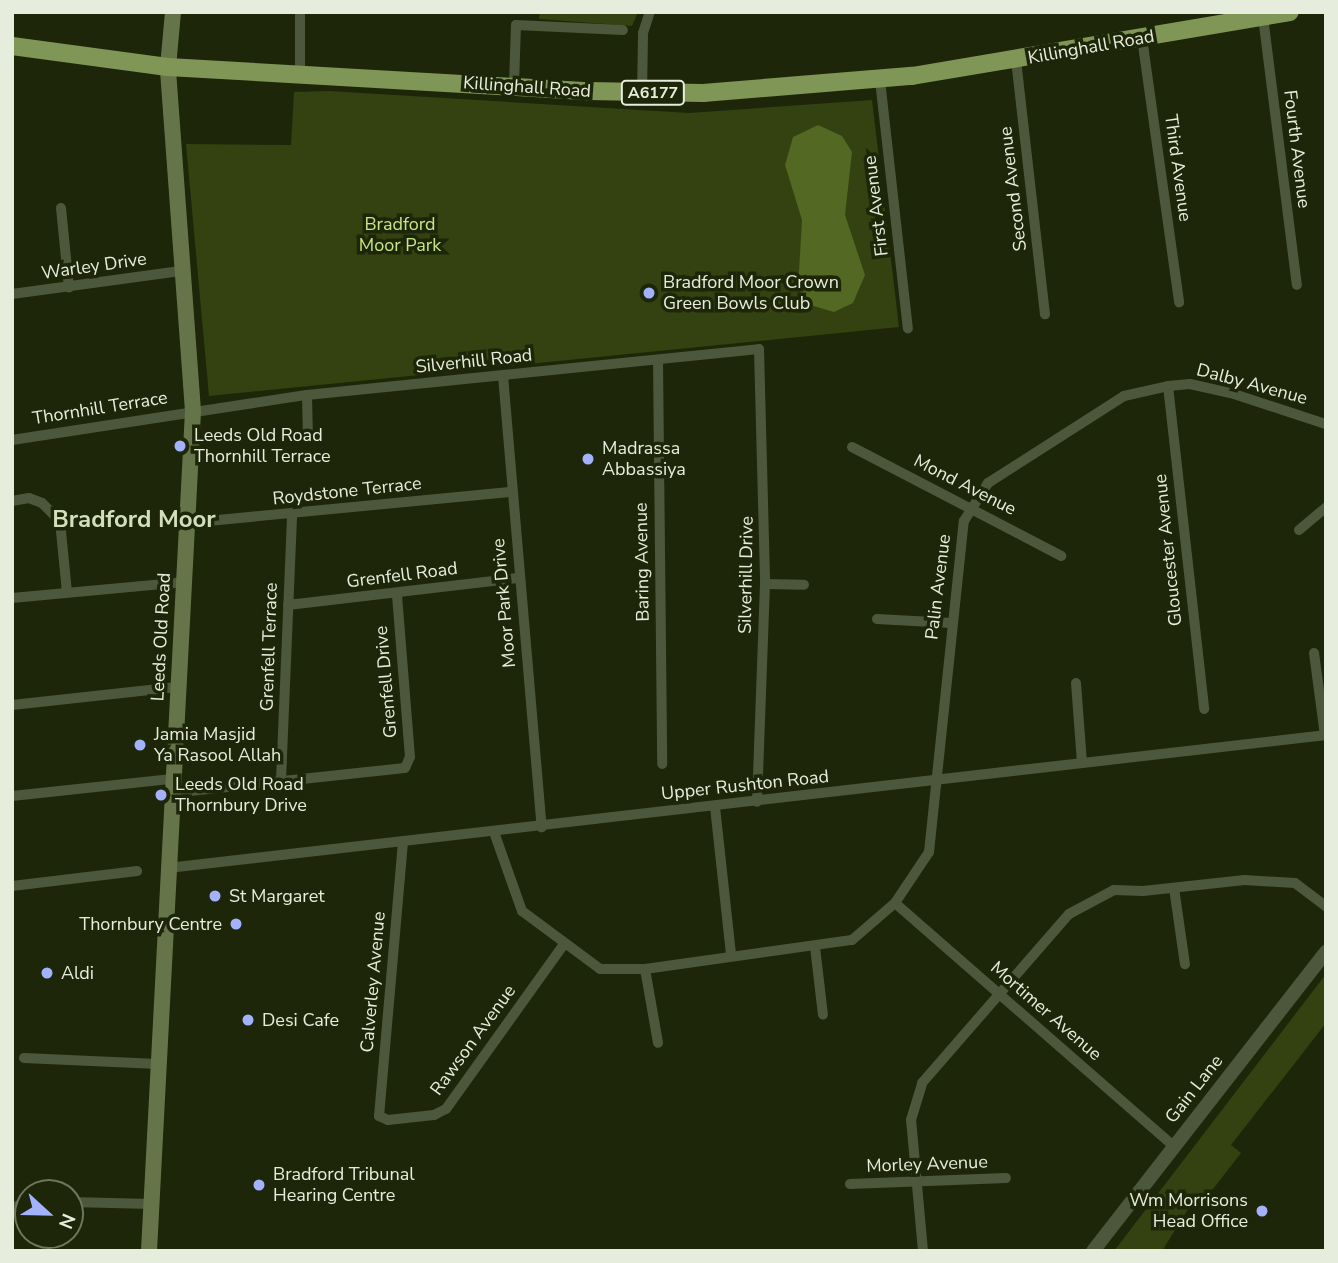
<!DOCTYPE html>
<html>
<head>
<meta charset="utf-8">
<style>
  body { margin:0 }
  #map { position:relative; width:1338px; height:1263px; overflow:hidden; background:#1d2609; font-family:"Nunito Sans",sans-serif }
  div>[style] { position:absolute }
  .green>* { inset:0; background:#334210 }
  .water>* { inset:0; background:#536822 }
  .minor>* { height:10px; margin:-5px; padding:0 5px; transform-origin:5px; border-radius:5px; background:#4d573c }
  .tertiary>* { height:14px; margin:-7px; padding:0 7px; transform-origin:7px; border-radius:7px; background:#4d573c }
  .secondary>* { height:16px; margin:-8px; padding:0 8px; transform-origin:8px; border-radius:8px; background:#667549 }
  .trunk>* { height:18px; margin:-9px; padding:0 9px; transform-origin:9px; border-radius:9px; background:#809657 }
  .dots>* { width:19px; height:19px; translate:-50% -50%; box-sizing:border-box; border:4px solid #1d2609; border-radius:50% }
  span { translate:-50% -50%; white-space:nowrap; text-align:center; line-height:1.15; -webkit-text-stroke:7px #1d2609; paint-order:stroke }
  .shield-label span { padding:2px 5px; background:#1d2609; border:2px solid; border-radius:5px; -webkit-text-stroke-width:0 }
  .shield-label { font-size:16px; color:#e7eddc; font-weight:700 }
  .street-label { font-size:18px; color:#e7eddc }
  .park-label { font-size:18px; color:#c6e785 }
  .poi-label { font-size:18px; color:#e7eddc }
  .left { translate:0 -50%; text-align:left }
  .right { translate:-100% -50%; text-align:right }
  .district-label { font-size:24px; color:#d2dfbc; font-weight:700 }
  .frame { position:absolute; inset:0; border:14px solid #e7eddc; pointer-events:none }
  .north { position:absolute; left:14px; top:1179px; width:70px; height:70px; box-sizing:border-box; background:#1d2609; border:2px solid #6e765d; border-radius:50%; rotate:112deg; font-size:19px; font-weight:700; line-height:28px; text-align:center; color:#e7eddc }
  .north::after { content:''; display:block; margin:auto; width:24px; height:32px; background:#a2b2fd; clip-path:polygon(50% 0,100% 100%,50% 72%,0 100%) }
</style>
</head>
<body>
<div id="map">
  <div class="green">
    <div style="clip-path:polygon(540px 12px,638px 12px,632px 26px,539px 19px)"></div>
    <div style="clip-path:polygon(329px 91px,689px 113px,872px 100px,899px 327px,209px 396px,186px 144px,291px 145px,294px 92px)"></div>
    <div style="clip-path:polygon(1326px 974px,1326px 1023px,1231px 1145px,1241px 1153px,1213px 1189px,1190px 1206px,1162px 1251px,1114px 1251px)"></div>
  </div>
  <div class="water">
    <div style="clip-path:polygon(818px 125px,842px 136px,852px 152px,845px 215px,865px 275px,853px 303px,834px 312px,807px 304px,798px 288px,802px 220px,785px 165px,793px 137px)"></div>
  </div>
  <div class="minor">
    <div style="left:1263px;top:17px;width:270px;rotate:82.8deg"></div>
    <div style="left:1142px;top:38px;width:267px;rotate:82deg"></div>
    <div style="left:1016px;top:60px;width:256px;rotate:83.5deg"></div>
    <div style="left:300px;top:75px;width:63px;rotate:-90deg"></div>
    <div style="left:880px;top:80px;width:250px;rotate:83.6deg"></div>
    <div style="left:514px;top:85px;width:60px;rotate:-88.1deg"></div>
    <div style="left:516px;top:25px;width:107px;rotate:2.7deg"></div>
    <div style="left:642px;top:93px;width:60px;rotate:-89deg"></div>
    <div style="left:643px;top:33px;width:22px;rotate:-72deg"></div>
    <div style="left:61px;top:208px;width:80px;rotate:84.3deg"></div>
    <div style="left:12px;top:294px;width:170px;rotate:-7.8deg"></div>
    <div style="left:658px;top:360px;width:404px;rotate:89.4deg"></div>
    <div style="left:503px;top:376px;width:453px;rotate:85.1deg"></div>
    <div style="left:1168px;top:386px;width:325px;rotate:83.6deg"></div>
    <div style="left:307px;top:395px;width:44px;rotate:88.7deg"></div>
    <div style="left:12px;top:440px;width:298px;rotate:-8.7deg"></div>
    <div style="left:307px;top:395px;width:454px;rotate:-5.8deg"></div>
    <div style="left:759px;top:349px;width:235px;rotate:88.5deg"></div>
    <div style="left:765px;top:584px;width:218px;rotate:92.1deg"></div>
    <div style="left:852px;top:447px;width:236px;rotate:27.5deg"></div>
    <div style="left:12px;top:501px;width:17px;rotate:-10deg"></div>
    <div style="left:29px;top:498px;width:14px;rotate:21deg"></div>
    <div style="left:42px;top:503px;width:25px;rotate:45deg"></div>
    <div style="left:60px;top:521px;width:72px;rotate:84.4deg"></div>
    <div style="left:187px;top:523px;width:324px;rotate:-5.5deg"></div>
    <div style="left:1299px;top:530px;width:35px;rotate:-40deg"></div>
    <div style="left:765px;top:584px;width:39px;rotate:1deg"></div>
    <div style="left:12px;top:598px;width:172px;rotate:-5.3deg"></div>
    <div style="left:288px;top:605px;width:233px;rotate:-6.7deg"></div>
    <div style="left:877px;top:619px;width:74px;rotate:3.1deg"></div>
    <div style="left:1314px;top:653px;width:83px;rotate:82.4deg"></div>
    <div style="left:1076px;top:683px;width:79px;rotate:85.7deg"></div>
    <div style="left:12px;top:705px;width:166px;rotate:-6.2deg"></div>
    <div style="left:281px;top:780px;width:266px;rotate:-87.6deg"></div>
    <div style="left:171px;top:793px;width:235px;rotate:-6.1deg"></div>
    <div style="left:405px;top:768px;width:12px;rotate:-66deg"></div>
    <div style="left:410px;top:757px;width:164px;rotate:-94.6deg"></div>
    <div style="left:12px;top:796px;width:161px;rotate:-6.1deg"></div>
    <div style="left:715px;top:807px;width:149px;rotate:83.8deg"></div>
    <div style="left:494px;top:832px;width:84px;rotate:70.5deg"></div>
    <div style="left:522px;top:911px;width:97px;rotate:36.6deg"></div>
    <div style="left:600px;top:969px;width:45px"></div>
    <div style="left:645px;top:969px;width:209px;rotate:-8deg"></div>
    <div style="left:852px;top:940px;width:57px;rotate:-40.7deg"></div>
    <div style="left:895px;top:903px;width:61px;rotate:-56.3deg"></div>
    <div style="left:929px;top:852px;width:333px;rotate:-84deg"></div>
    <div style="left:964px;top:521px;width:45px;rotate:-57.7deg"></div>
    <div style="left:988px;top:483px;width:161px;rotate:-32.6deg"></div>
    <div style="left:1124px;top:396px;width:45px;rotate:-12.8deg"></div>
    <div style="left:1168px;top:386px;width:22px;rotate:-5deg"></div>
    <div style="left:1190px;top:384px;width:45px;rotate:12.8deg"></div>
    <div style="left:1234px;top:394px;width:97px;rotate:18.1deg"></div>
    <div style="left:403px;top:842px;width:275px;rotate:95deg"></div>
    <div style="left:379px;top:1116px;width:10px;rotate:24deg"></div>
    <div style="left:388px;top:1120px;width:46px;rotate:-6.2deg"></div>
    <div style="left:434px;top:1115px;width:13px;rotate:-27deg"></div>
    <div style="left:446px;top:1109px;width:203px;rotate:-54.4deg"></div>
    <div style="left:168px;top:868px;width:1166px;rotate:-6.55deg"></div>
    <div style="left:12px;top:886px;width:126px;rotate:-6.8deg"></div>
    <div style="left:1174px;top:888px;width:77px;rotate:81.8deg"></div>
    <div style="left:895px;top:903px;width:370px;rotate:41.1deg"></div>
    <div style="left:815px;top:947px;width:68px;rotate:83.3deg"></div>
    <div style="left:645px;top:969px;width:75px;rotate:80deg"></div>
    <div style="left:24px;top:1058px;width:134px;rotate:2.6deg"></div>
    <div style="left:850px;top:1184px;width:156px;rotate:-2.2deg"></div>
    <div style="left:70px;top:1202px;width:82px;rotate:1.4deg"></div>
    <div style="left:12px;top:1208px;width:17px;rotate:-21deg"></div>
    <div style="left:923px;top:1251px;width:132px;rotate:-95.2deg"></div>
    <div style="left:911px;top:1120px;width:39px;rotate:-73deg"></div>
    <div style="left:922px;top:1083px;width:224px;rotate:-49deg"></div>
    <div style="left:1069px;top:914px;width:51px;rotate:-28.1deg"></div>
    <div style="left:1114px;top:890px;width:29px;rotate:2deg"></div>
    <div style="left:1143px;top:891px;width:102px;rotate:-6.2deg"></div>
    <div style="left:1244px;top:880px;width:51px;rotate:3.4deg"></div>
    <div style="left:1295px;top:883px;width:39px;rotate:37deg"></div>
  </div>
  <div class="tertiary">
    <div style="left:1093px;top:1251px;width:379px;rotate:-52.1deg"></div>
  </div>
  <div class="secondary">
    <div style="left:149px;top:1251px;width:841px;rotate:-87deg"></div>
    <div style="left:193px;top:411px;width:345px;rotate:-94.2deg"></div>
    <div style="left:168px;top:67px;width:55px;rotate:-84.8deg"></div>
  </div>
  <div class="trunk">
    <div style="left:12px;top:46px;width:157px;rotate:7.7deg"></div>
    <div style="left:168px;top:67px;width:420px;rotate:3.3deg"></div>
    <div style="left:587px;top:91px;width:116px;rotate:1deg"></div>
    <div style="left:703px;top:93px;width:210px;rotate:-4.7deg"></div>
    <div style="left:912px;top:76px;width:383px;rotate:-9.6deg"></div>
  </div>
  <div class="dots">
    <div style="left:649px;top:293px;background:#a2b2fd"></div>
    <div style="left:180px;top:446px;background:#a2b2fd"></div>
    <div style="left:588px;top:459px;background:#a2b2fd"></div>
    <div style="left:140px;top:745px;background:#a2b2fd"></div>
    <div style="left:161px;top:795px;background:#a2b2fd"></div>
    <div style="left:215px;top:896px;background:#a2b2fd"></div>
    <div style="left:236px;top:924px;background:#a2b2fd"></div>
    <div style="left:47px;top:973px;background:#a2b2fd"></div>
    <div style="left:248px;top:1020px;background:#a2b2fd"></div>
    <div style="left:259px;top:1185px;background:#a2b2fd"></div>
    <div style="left:1262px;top:1211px;background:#a2b2fd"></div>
  </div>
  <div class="shield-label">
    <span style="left:653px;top:93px">A6177</span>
  </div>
  <div class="street-label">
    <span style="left:1091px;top:47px;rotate:-10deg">Killinghall Road</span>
    <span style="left:527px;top:87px;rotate:4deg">Killinghall Road</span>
    <span style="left:1297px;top:149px;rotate:83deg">Fourth Avenue</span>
    <span style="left:1178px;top:168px;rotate:82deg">Third Avenue</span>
    <span style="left:1013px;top:189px;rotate:-97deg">Second Avenue</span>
    <span style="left:876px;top:206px;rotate:-97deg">First Avenue</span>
    <span style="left:94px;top:266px;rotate:-8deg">Warley Drive</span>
    <span style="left:474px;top:361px;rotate:-6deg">Silverhill Road</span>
    <span style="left:1252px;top:384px;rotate:15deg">Dalby Avenue</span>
    <span style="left:100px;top:408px;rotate:-9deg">Thornhill Terrace</span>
    <span style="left:965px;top:485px;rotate:27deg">Mond Avenue</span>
    <span style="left:347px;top:491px;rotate:-6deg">Roydstone Terrace</span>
    <span style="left:1168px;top:550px;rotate:-96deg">Gloucester Avenue</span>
    <span style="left:642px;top:562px;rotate:-91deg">Baring Avenue</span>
    <span style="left:402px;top:575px;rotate:-7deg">Grenfell Road</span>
    <span style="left:746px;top:575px;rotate:-89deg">Silverhill Drive</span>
    <span style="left:938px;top:587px;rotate:-83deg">Palin Avenue</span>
    <span style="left:504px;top:603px;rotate:-95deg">Moor Park Drive</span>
    <span style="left:161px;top:637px;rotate:-87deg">Leeds Old Road</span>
    <span style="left:269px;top:647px;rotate:-88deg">Grenfell Terrace</span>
    <span style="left:386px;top:682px;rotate:-95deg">Grenfell Drive</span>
    <span style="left:745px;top:785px;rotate:-6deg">Upper Rushton Road</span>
    <span style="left:373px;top:982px;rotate:-85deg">Calverley Avenue</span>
    <span style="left:1046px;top:1011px;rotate:41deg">Mortimer Avenue</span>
    <span style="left:473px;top:1040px;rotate:-54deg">Rawson Avenue</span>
    <span style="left:1194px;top:1089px;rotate:-52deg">Gain Lane</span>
    <span style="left:927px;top:1164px;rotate:-2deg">Morley Avenue</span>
  </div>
  <div class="park-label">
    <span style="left:400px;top:235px">Bradford<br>Moor Park</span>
  </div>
  <div class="poi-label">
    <span class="left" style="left:663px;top:293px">Bradford Moor Crown<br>Green Bowls Club</span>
    <span class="left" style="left:194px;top:446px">Leeds Old Road<br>Thornhill Terrace</span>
    <span class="left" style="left:602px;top:459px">Madrassa<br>Abbassiya</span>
    <span class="left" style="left:154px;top:745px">Jamia Masjid<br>Ya Rasool Allah</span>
    <span class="left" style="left:175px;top:795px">Leeds Old Road<br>Thornbury Drive</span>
    <span class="left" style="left:229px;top:896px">St Margaret</span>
    <span class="right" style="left:222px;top:924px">Thornbury Centre</span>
    <span class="left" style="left:61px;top:973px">Aldi</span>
    <span class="left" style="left:262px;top:1020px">Desi Cafe</span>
    <span class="left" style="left:273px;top:1185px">Bradford Tribunal<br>Hearing Centre</span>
    <span class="right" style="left:1248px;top:1211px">Wm Morrisons<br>Head Office</span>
  </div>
  <div class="district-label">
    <span style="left:134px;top:520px">Bradford Moor</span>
  </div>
  <div class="frame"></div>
  <div class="north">N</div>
</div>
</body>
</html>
